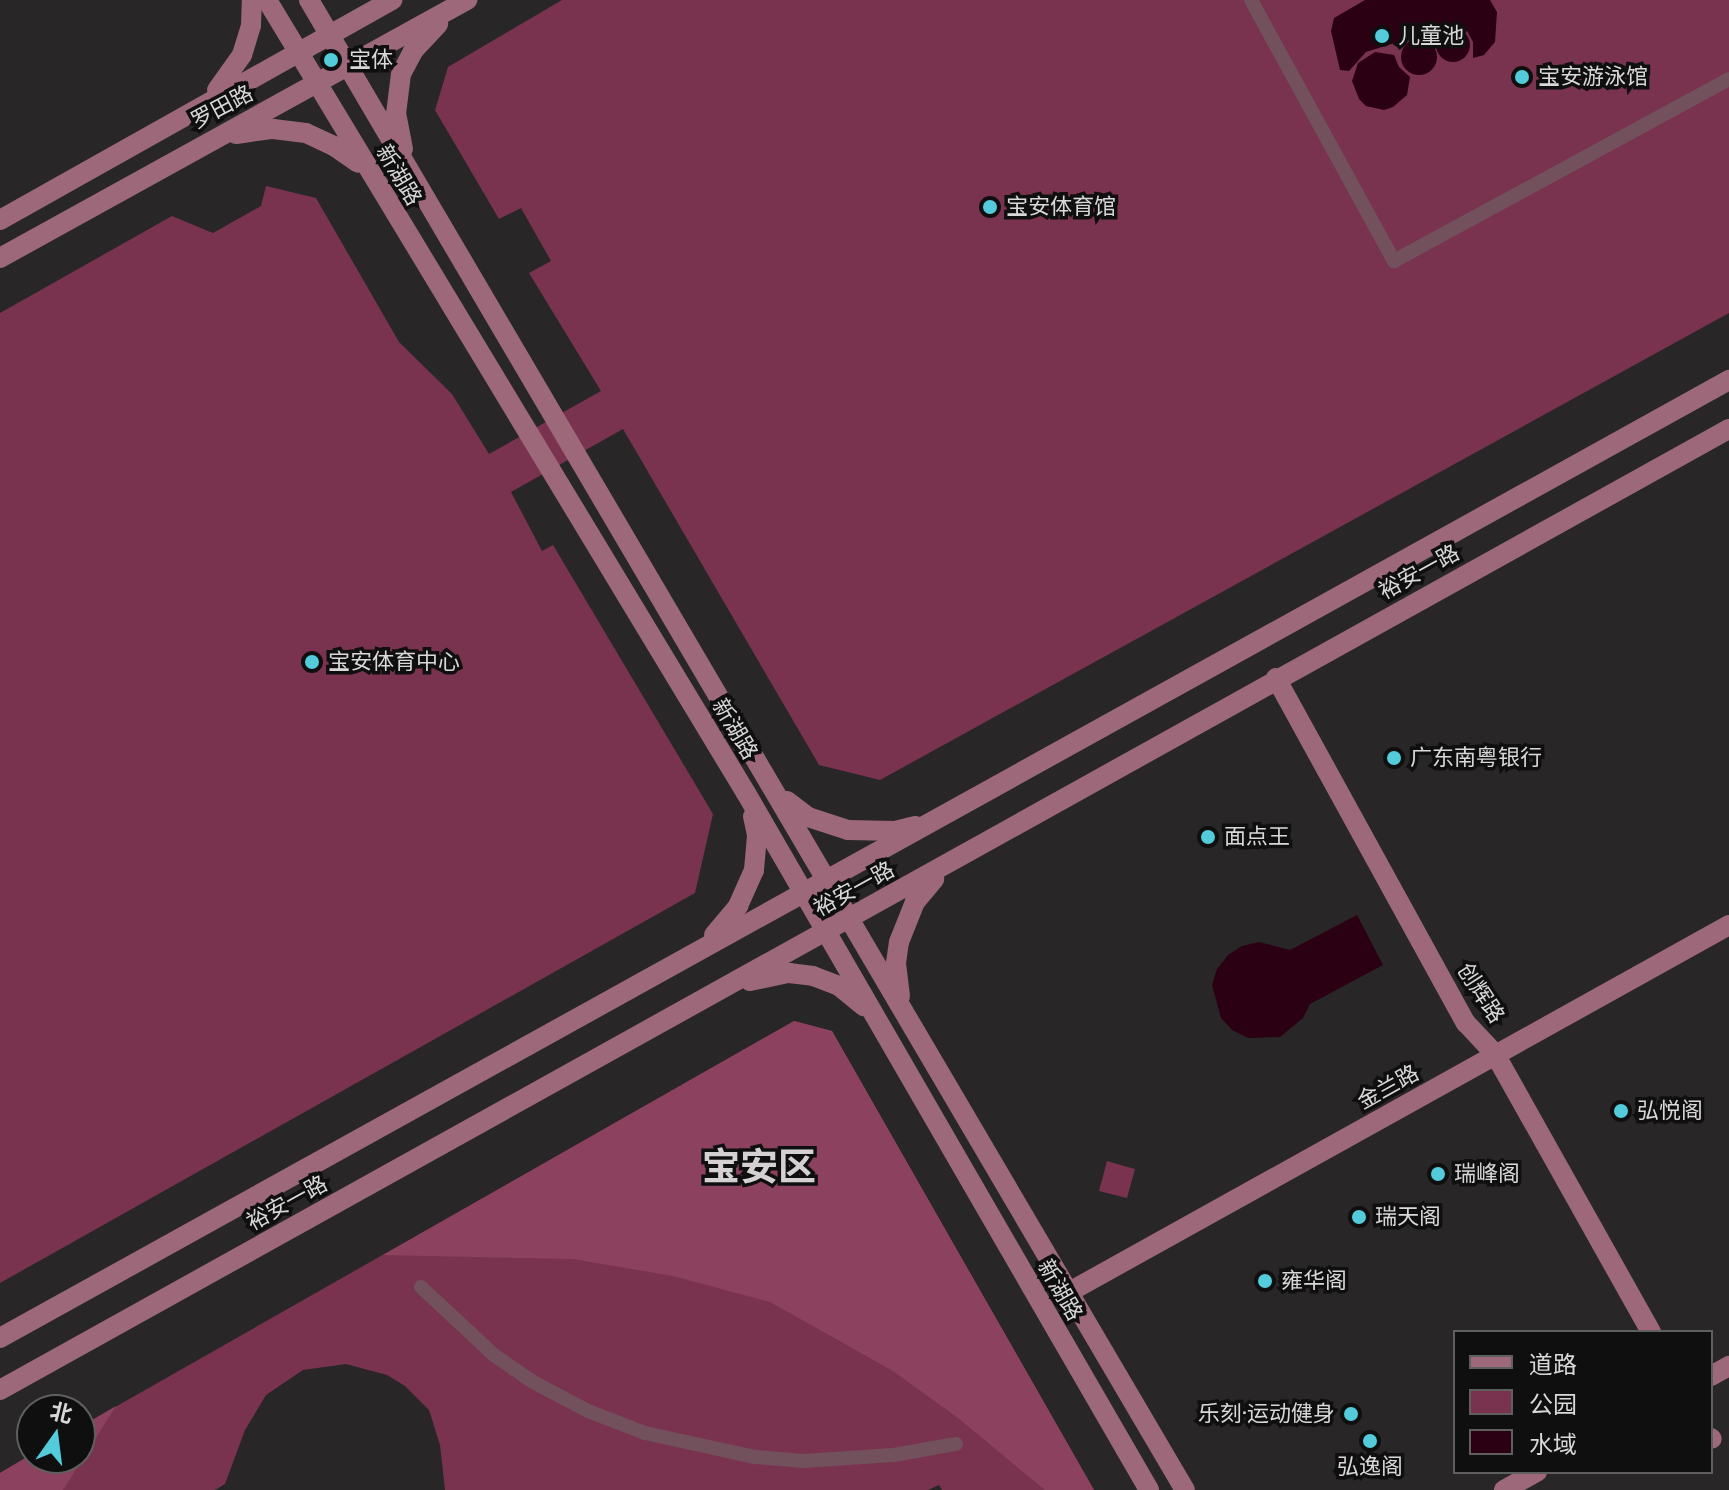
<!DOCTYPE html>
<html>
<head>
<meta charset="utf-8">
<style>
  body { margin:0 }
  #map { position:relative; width:1729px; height:1490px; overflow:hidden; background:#282626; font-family:"Public Sans","Noto Sans SC",sans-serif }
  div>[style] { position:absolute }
  .green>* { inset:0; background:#79334f }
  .forest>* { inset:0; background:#8c425f }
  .water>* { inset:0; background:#2c0013 }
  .round { border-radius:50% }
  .street>* { height:14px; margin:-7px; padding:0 7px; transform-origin:7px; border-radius:7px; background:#72515c }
  .secondary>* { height:20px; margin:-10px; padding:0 10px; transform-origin:10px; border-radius:10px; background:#9c687a }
  .dots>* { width:22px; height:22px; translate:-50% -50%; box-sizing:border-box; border:4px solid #100f0f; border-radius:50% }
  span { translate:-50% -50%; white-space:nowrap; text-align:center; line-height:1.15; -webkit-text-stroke:7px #100f0f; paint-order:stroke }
  .poi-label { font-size:22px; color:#d9d8d8 }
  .left { translate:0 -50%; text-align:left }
  .right { translate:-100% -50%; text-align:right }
  .street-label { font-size:22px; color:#d9d8d8 }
  .town-label { font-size:38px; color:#d5d1d2; font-weight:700 }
  .legend { position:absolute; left:1453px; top:1330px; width:260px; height:144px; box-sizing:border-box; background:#100f0f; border:2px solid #605f5f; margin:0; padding:10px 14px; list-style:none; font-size:24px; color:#d9d8d8 }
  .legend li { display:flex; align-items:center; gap:16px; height:40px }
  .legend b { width:40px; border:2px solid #605f5f }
  .north { position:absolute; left:16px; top:1394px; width:80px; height:80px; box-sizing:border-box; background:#100f0f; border:2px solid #605f5f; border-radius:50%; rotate:14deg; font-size:22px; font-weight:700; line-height:32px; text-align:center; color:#d9d8d8 }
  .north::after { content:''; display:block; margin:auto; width:28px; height:36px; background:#53cbdb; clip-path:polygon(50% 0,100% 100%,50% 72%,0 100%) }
</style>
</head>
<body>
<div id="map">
  <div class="green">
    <div style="clip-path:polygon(562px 0,1729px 0,1729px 313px,880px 780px,819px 765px,623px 429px,511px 492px,542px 551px,553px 545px,713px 814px,695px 893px,0 1283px,0 313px,172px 216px,213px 233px,261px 206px,266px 186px,316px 198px,399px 342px,452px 394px,489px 454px,601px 391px,529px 273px,551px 261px,521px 208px,499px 219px,435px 110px,448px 67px)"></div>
    <div style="clip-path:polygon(794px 1021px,832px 1031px,1094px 1490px,942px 1490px,939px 1485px,928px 1490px,445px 1490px,440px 1445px,429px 1410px,405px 1386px,387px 1375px,346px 1364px,303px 1370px,266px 1395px,245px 1430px,225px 1484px,215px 1490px,0 1490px,0 1473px,32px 1454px,32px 1458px,80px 1458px,80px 1427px)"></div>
    <div style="clip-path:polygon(1107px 1161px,1135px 1169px,1127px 1198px,1099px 1191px)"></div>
  </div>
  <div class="forest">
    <div style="clip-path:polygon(794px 1021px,832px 1031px,1094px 1490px,1045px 1490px,958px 1418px,893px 1371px,770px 1302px,673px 1276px,573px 1259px,383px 1255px)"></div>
    <div style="clip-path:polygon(116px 1406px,63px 1490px,0 1490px,0 1473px,32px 1454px,32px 1458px,80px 1458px,80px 1427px)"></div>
  </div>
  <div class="water">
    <div style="clip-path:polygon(1365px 0,1490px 0,1497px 12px,1495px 42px,1484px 55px,1473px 58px,1473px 42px,1467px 31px,1448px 26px,1430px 37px,1417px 36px,1366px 52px,1349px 71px,1340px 70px,1331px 31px,1334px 18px)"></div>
    <div class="round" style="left:1436px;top:28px;width:34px;height:34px"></div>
    <div class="round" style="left:1401px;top:39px;width:36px;height:36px"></div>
    <div style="clip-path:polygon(1375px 52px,1394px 55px,1399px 67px,1410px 77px,1407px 95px,1393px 107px,1384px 110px,1366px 106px,1359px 99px,1352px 81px,1358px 63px)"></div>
    <div style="clip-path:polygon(1357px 915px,1383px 965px,1310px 1004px,1303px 1018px,1280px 1037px,1248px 1038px,1232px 1030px,1221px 1018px,1212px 985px,1217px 969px,1228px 955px,1242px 946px,1259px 942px,1290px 950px)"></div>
  </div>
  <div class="street">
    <div style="left:1251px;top:0;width:298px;rotate:61.3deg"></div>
    <div style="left:1394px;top:261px;width:381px;rotate:-28.5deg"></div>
    <div style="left:421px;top:1287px;width:100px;rotate:43deg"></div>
    <div style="left:494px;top:1355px;width:47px;rotate:34.7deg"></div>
    <div style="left:533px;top:1382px;width:62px;rotate:27.8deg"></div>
    <div style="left:588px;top:1411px;width:61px;rotate:21.1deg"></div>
    <div style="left:645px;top:1433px;width:113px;rotate:12.3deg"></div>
    <div style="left:755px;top:1457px;width:48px;rotate:4.8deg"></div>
    <div style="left:803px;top:1461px;width:91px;rotate:-3.8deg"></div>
    <div style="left:894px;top:1455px;width:63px;rotate:-10.1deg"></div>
  </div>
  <div class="secondary">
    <div style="left:267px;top:0;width:926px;rotate:58.87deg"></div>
    <div style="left:746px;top:793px;width:805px;rotate:59.96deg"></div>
    <div style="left:309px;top:0;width:1728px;rotate:59.55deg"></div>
    <div style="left:217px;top:90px;width:43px;rotate:-54.5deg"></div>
    <div style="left:242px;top:55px;width:31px;rotate:-73deg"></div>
    <div style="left:251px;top:25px;width:25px;rotate:-88deg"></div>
    <div style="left:236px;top:134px;width:37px;rotate:-8deg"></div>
    <div style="left:273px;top:129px;width:33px;rotate:7deg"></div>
    <div style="left:306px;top:133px;width:31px;rotate:25deg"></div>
    <div style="left:334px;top:146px;width:29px;rotate:35deg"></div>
    <div style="left:403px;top:149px;width:36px;rotate:-101deg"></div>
    <div style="left:396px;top:114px;width:40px;rotate:-82.9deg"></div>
    <div style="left:401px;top:74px;width:26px;rotate:-62deg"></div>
    <div style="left:413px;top:51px;width:37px;rotate:-47deg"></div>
    <div style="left:0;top:220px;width:450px;rotate:-29.3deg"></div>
    <div style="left:0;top:258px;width:534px;rotate:-28.92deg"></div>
    <div style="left:1276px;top:678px;width:394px;rotate:61.2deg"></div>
    <div style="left:1466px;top:1023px;width:42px;rotate:46.9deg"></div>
    <div style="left:1495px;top:1054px;width:319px;rotate:60.7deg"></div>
    <div style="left:787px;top:801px;width:26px;rotate:37deg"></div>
    <div style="left:808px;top:817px;width:42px;rotate:18deg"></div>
    <div style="left:848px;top:830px;width:47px;rotate:1.2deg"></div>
    <div style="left:895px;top:831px;width:21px;rotate:-14deg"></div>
    <div style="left:714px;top:935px;width:38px;rotate:-50deg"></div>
    <div style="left:738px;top:906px;width:39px;rotate:-66deg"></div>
    <div style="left:754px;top:870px;width:35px;rotate:-85deg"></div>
    <div style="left:757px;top:835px;width:19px;rotate:-102deg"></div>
    <div style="left:750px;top:981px;width:40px;rotate:-12deg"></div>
    <div style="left:789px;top:973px;width:24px;rotate:7deg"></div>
    <div style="left:813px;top:976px;width:28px;rotate:21deg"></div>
    <div style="left:839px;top:986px;width:32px;rotate:39deg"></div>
    <div style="left:900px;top:996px;width:33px;rotate:-97deg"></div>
    <div style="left:896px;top:963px;width:21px;rotate:-82deg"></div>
    <div style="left:899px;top:942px;width:43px;rotate:-68.2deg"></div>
    <div style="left:915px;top:902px;width:30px;rotate:-50deg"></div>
    <div style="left:1071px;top:1291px;width:753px;rotate:-29.08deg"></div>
    <div style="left:0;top:1338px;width:1977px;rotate:-28.99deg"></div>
    <div style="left:1711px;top:1376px;width:21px;rotate:-29deg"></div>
    <div style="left:0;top:1390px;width:1978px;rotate:-29.07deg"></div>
    <div style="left:1711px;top:1438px;width:1px;rotate:45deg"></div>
    <div style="left:1504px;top:1490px;width:38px;rotate:-29deg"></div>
  </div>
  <div class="dots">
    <div style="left:1382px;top:36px;background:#53cbdb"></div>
    <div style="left:331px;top:60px;background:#53cbdb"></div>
    <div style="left:1522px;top:77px;background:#53cbdb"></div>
    <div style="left:990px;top:207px;background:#53cbdb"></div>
    <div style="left:312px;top:662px;background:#53cbdb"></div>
    <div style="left:1394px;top:758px;background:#53cbdb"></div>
    <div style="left:1208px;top:837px;background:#53cbdb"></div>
    <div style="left:1621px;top:1111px;background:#53cbdb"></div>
    <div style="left:1438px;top:1174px;background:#53cbdb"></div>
    <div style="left:1359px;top:1217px;background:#53cbdb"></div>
    <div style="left:1265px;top:1281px;background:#53cbdb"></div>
    <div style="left:1351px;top:1414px;background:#53cbdb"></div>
    <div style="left:1370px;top:1441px;background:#53cbdb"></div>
  </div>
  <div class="poi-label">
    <span class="left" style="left:1398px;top:36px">儿童池</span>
    <span class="left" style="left:349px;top:60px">宝体</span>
    <span class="left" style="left:1538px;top:77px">宝安游泳馆</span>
    <span class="left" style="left:1006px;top:207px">宝安体育馆</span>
    <span class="left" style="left:328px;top:662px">宝安体育中心</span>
    <span class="left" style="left:1410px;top:758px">广东南粤银行</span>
    <span class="left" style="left:1224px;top:837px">面点王</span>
    <span class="left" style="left:1637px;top:1111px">弘悦阁</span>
    <span class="left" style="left:1454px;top:1174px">瑞峰阁</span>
    <span class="left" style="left:1375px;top:1217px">瑞天阁</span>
    <span class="left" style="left:1281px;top:1281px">雍华阁</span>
    <span class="right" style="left:1335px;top:1414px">乐刻·运动健身</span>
    <span style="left:1370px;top:1467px">弘逸阁</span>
  </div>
  <div class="street-label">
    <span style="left:222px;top:107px;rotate:-28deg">罗田路</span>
    <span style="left:399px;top:175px;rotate:59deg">新湖路</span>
    <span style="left:1419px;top:572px;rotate:-29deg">裕安一路</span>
    <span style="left:735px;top:729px;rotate:59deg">新湖路</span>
    <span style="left:854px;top:889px;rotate:-29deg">裕安一路</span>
    <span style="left:1481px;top:993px;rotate:57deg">创辉路</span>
    <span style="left:1388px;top:1087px;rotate:-29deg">金兰路</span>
    <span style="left:287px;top:1203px;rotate:-29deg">裕安一路</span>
    <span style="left:1060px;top:1290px;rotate:60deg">新湖路</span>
  </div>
  <div class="town-label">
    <span style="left:759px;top:1167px">宝安区</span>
  </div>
  <ul class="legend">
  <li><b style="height:10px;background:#9c687a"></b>道路</li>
  <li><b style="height:22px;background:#79334f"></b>公园</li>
  <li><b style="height:22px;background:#2c0013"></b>水域</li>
  </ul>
  <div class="north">北</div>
</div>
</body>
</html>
